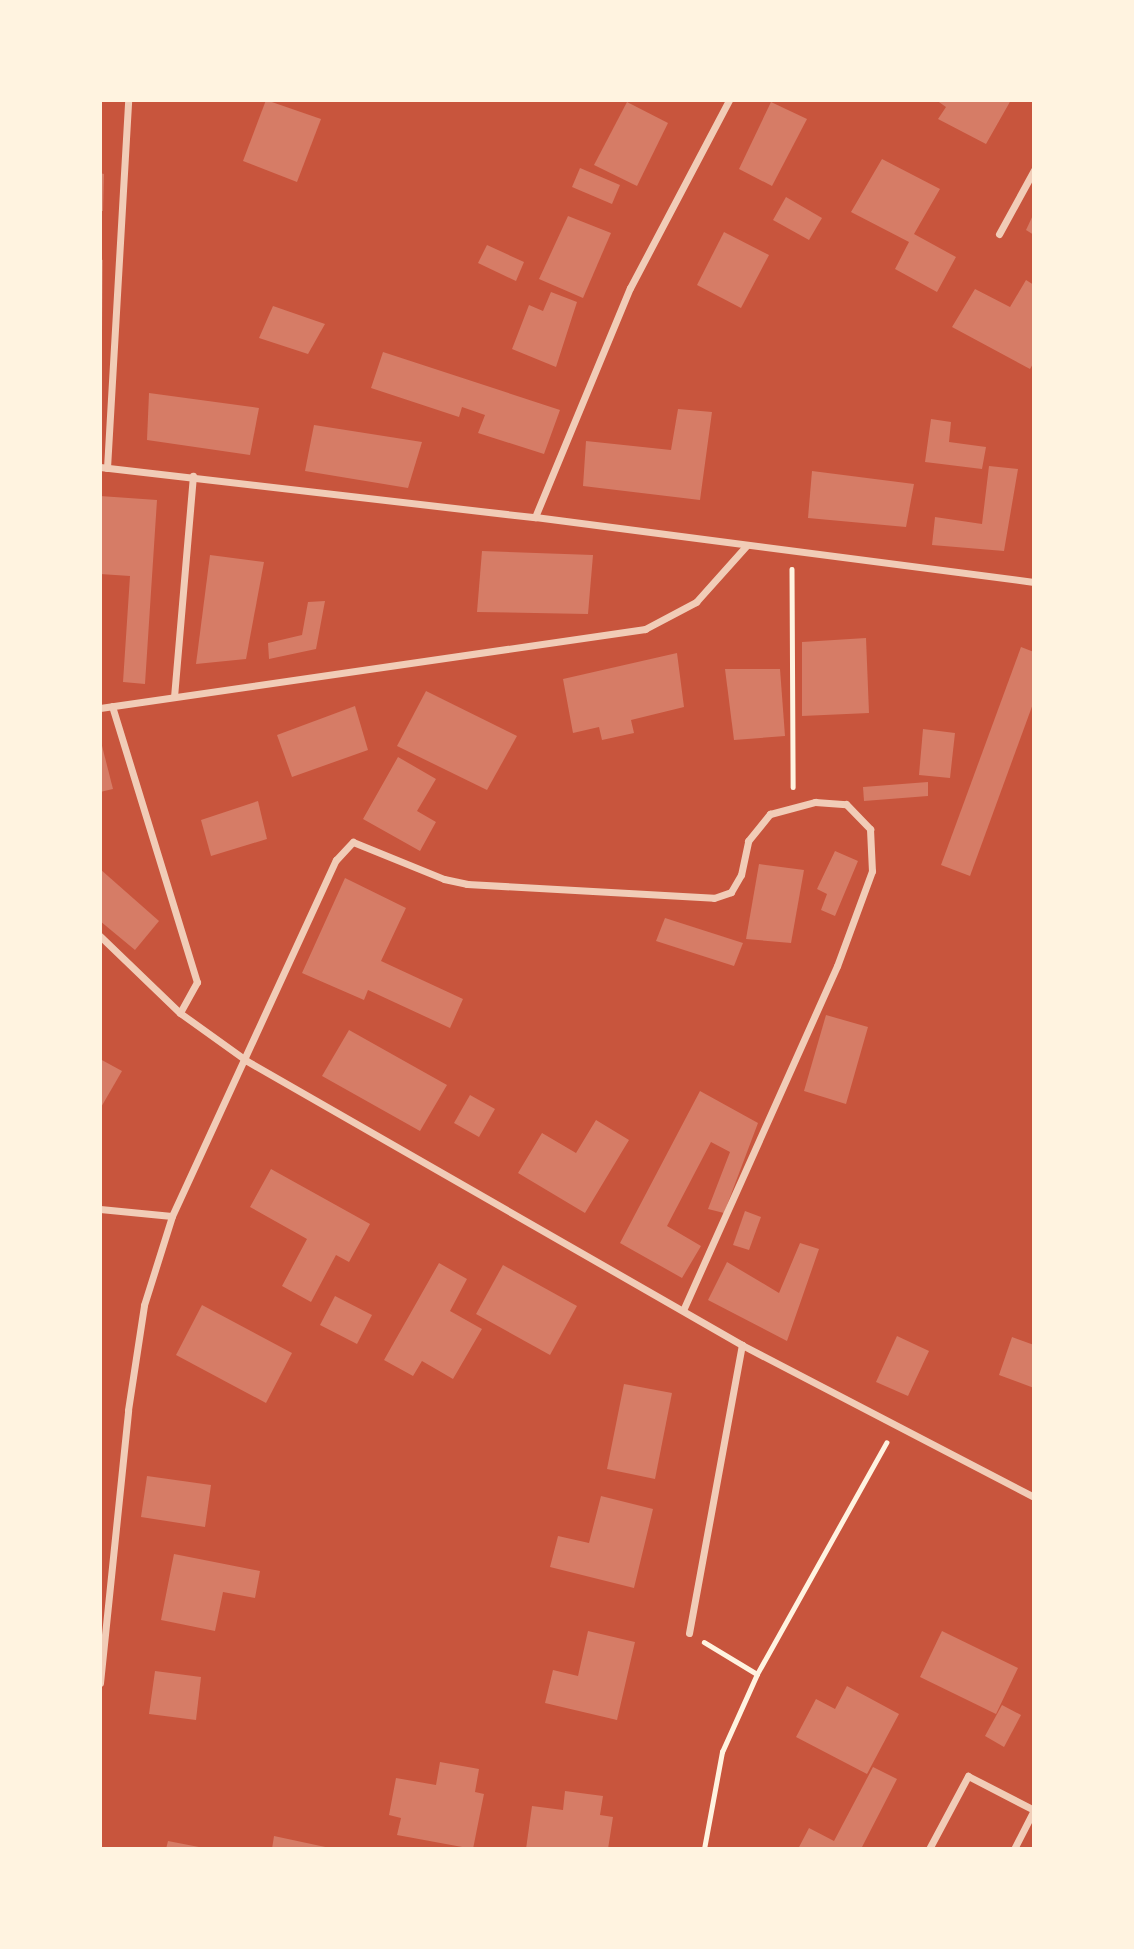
<!DOCTYPE html>
<html>
<head>
<meta charset="utf-8">
<style>
  body { margin:0 }
  #map { position:relative; width:1134px; height:1949px; overflow:hidden; background:#c8553d; font-family:"Golos Text",sans-serif }
  div>[style] { position:absolute }
  .building>* { inset:0; background:#d67c66 }
  .path>* { height:4.5px; margin:-2.25px; padding:0 2.25px; transform-origin:2.25px; border-radius:2.25px; background:#fff3e0 }
  .minor>* { height:7px; margin:-3.5px; padding:0 3.5px; transform-origin:3.5px; border-radius:3.5px; background:#f1ccb7 }
  span { translate:-50% -50%; white-space:nowrap; text-align:center; line-height:1.15; -webkit-text-stroke:6px #fff3e0; paint-order:stroke }
  .frame { position:absolute; inset:0; border:102px solid #fff3e0; pointer-events:none }
</style>
</head>
<body>
<div id="map">
  <div class="building">
    <div style="clip-path:polygon(266px 100px,321px 119px,297px 182px,243px 161px)"></div>
    <div style="clip-path:polygon(936px 100px,1011px 100px,986px 144px,938px 119px,946px 107px)"></div>
    <div style="clip-path:polygon(627px 102px,668px 123px,637px 186px,594px 165px)"></div>
    <div style="clip-path:polygon(771px 102px,807px 119px,772px 186px,739px 169px)"></div>
    <div style="clip-path:polygon(882px 159px,940px 189px,914px 234px,956px 257px,937px 292px,895px 269px,909px 242px,851px 212px)"></div>
    <div style="clip-path:polygon(580px 168px,620px 185px,612px 204px,572px 187px)"></div>
    <div style="clip-path:polygon(100px 173px,104px 174px,103px 211px,100px 211px)"></div>
    <div style="clip-path:polygon(786px 197px,822px 218px,809px 240px,773px 220px)"></div>
    <div style="clip-path:polygon(1034px 213px,1034px 235px,1026px 230px)"></div>
    <div style="clip-path:polygon(568px 216px,611px 233px,583px 298px,539px 279px)"></div>
    <div style="clip-path:polygon(724px 232px,769px 255px,741px 308px,697px 285px)"></div>
    <div style="clip-path:polygon(487px 245px,524px 262px,516px 281px,478px 263px)"></div>
    <div style="clip-path:polygon(100px 259px,103px 260px,102px 332px,100px 332px)"></div>
    <div style="clip-path:polygon(1026px 280px,1034px 285px,1034px 362px,1030px 369px,952px 327px,975px 289px,1010px 307px)"></div>
    <div style="clip-path:polygon(551px 292px,577px 302px,556px 367px,512px 349px,529px 305px,543px 311px)"></div>
    <div style="clip-path:polygon(273px 306px,325px 324px,308px 354px,259px 338px)"></div>
    <div style="clip-path:polygon(383px 352px,560px 410px,544px 454px,478px 433px,485px 415px,462px 407px,459px 417px,371px 388px)"></div>
    <div style="clip-path:polygon(149px 393px,259px 408px,250px 455px,147px 440px)"></div>
    <div style="clip-path:polygon(678px 409px,712px 412px,700px 500px,583px 486px,586px 441px,671px 450px)"></div>
    <div style="clip-path:polygon(931px 419px,951px 422px,949px 442px,986px 447px,982px 469px,925px 462px)"></div>
    <div style="clip-path:polygon(314px 425px,422px 442px,408px 488px,305px 471px)"></div>
    <div style="clip-path:polygon(989px 466px,1018px 469px,1004px 551px,932px 545px,935px 517px,982px 524px)"></div>
    <div style="clip-path:polygon(812px 471px,914px 484px,906px 527px,808px 518px)"></div>
    <div style="clip-path:polygon(100px 496px,157px 500px,145px 684px,123px 682px,130px 576px,100px 574px)"></div>
    <div style="clip-path:polygon(482px 551px,593px 555px,588px 614px,477px 612px)"></div>
    <div style="clip-path:polygon(210px 555px,264px 562px,246px 659px,196px 664px)"></div>
    <div style="clip-path:polygon(325px 601px,316px 649px,269px 659px,268px 643px,302px 635px,308px 602px)"></div>
    <div style="clip-path:polygon(866px 638px,869px 713px,802px 716px,802px 642px)"></div>
    <div style="clip-path:polygon(1021px 647px,1034px 652px,1034px 701px,970px 876px,941px 865px)"></div>
    <div style="clip-path:polygon(677px 653px,684px 707px,631px 720px,634px 733px,602px 740px,599px 727px,573px 733px,563px 679px)"></div>
    <div style="clip-path:polygon(725px 669px,780px 669px,785px 736px,734px 740px)"></div>
    <div style="clip-path:polygon(426px 691px,517px 736px,487px 790px,397px 746px)"></div>
    <div style="clip-path:polygon(355px 706px,368px 750px,292px 777px,277px 735px)"></div>
    <div style="clip-path:polygon(923px 729px,955px 733px,950px 778px,919px 775px)"></div>
    <div style="clip-path:polygon(100px 738px,113px 789px,100px 792px)"></div>
    <div style="clip-path:polygon(398px 757px,436px 779px,417px 811px,436px 822px,420px 851px,363px 819px)"></div>
    <div style="clip-path:polygon(928px 782px,928px 796px,864px 801px,863px 787px)"></div>
    <div style="clip-path:polygon(258px 801px,267px 839px,211px 856px,201px 820px)"></div>
    <div style="clip-path:polygon(835px 851px,858px 861px,835px 916px,821px 910px,827px 894px,817px 889px)"></div>
    <div style="clip-path:polygon(759px 864px,804px 870px,791px 943px,746px 939px)"></div>
    <div style="clip-path:polygon(100px 869px,159px 921px,135px 950px,100px 921px)"></div>
    <div style="clip-path:polygon(345px 878px,406px 908px,381px 961px,463px 999px,450px 1028px,368px 990px,364px 1000px,302px 973px)"></div>
    <div style="clip-path:polygon(665px 918px,743px 943px,734px 966px,656px 941px)"></div>
    <div style="clip-path:polygon(826px 1015px,868px 1027px,846px 1104px,804px 1091px)"></div>
    <div style="clip-path:polygon(349px 1030px,447px 1085px,420px 1131px,322px 1076px)"></div>
    <div style="clip-path:polygon(100px 1059px,122px 1071px,100px 1109px)"></div>
    <div style="clip-path:polygon(700px 1091px,758px 1123px,724px 1213px,708px 1209px,730px 1152px,711px 1142px,667px 1226px,701px 1246px,682px 1278px,620px 1243px)"></div>
    <div style="clip-path:polygon(470px 1095px,495px 1109px,479px 1137px,454px 1123px)"></div>
    <div style="clip-path:polygon(596px 1120px,629px 1140px,585px 1213px,518px 1173px,542px 1133px,576px 1153px)"></div>
    <div style="clip-path:polygon(271px 1169px,370px 1224px,349px 1262px,336px 1255px,311px 1302px,282px 1286px,307px 1239px,250px 1207px)"></div>
    <div style="clip-path:polygon(745px 1211px,761px 1217px,749px 1250px,733px 1245px)"></div>
    <div style="clip-path:polygon(800px 1243px,819px 1249px,787px 1341px,708px 1300px,727px 1262px,779px 1293px)"></div>
    <div style="clip-path:polygon(439px 1263px,467px 1279px,450px 1311px,482px 1329px,453px 1379px,422px 1361px,413px 1376px,384px 1360px)"></div>
    <div style="clip-path:polygon(503px 1265px,577px 1306px,550px 1355px,476px 1314px)"></div>
    <div style="clip-path:polygon(335px 1296px,372px 1315px,357px 1344px,320px 1325px)"></div>
    <div style="clip-path:polygon(202px 1305px,292px 1353px,266px 1403px,176px 1355px)"></div>
    <div style="clip-path:polygon(897px 1336px,929px 1351px,908px 1396px,876px 1382px)"></div>
    <div style="clip-path:polygon(1012px 1337px,1034px 1345px,1034px 1388px,999px 1375px)"></div>
    <div style="clip-path:polygon(624px 1384px,672px 1393px,655px 1479px,607px 1469px)"></div>
    <div style="clip-path:polygon(147px 1476px,211px 1485px,205px 1527px,141px 1517px)"></div>
    <div style="clip-path:polygon(601px 1496px,653px 1509px,634px 1588px,550px 1567px,558px 1536px,589px 1543px)"></div>
    <div style="clip-path:polygon(174px 1554px,260px 1571px,255px 1598px,223px 1592px,215px 1631px,161px 1620px)"></div>
    <div style="clip-path:polygon(588px 1631px,635px 1642px,617px 1720px,545px 1703px,553px 1670px,578px 1676px)"></div>
    <div style="clip-path:polygon(942px 1631px,1018px 1668px,996px 1714px,920px 1677px)"></div>
    <div style="clip-path:polygon(155px 1671px,201px 1677px,196px 1720px,149px 1714px)"></div>
    <div style="clip-path:polygon(847px 1686px,899px 1714px,867px 1774px,796px 1737px,816px 1699px,835px 1709px)"></div>
    <div style="clip-path:polygon(1002px 1705px,1021px 1715px,1004px 1747px,985px 1736px)"></div>
    <div style="clip-path:polygon(440px 1762px,479px 1769px,475px 1792px,484px 1794px,473px 1849px,397px 1835px,401px 1818px,389px 1815px,396px 1778px,436px 1785px)"></div>
    <div style="clip-path:polygon(873px 1767px,897px 1779px,861px 1849px,798px 1849px,809px 1828px,834px 1841px)"></div>
    <div style="clip-path:polygon(565px 1791px,603px 1796px,600px 1815px,613px 1817px,608px 1849px,526px 1849px,532px 1806px,563px 1810px)"></div>
    <div style="clip-path:polygon(274px 1836px,330px 1848px,330px 1849px,272px 1849px)"></div>
    <div style="clip-path:polygon(168px 1841px,204px 1848px,204px 1849px,166px 1849px)"></div>
  </div>
  <div class="path">
    <div style="left:792px;top:569px;width:218px;rotate:89.7deg"></div>
    <div style="left:704px;top:1642px;width:62px;rotate:31.1deg"></div>
    <div style="left:704px;top:1849px;width:99px;rotate:-79.5deg"></div>
    <div style="left:722px;top:1752px;width:85px;rotate:-65.8deg"></div>
    <div style="left:757px;top:1674px;width:265px;rotate:-60.8deg"></div>
  </div>
  <div class="minor">
    <div style="left:999px;top:234px;width:73px;rotate:-61.3deg"></div>
    <div style="left:100px;top:467px;width:438px;rotate:6.6deg"></div>
    <div style="left:535px;top:517px;width:503px;rotate:7.42deg"></div>
    <div style="left:107px;top:468px;width:369px;rotate:-86.7deg"></div>
    <div style="left:535px;top:517px;width:248px;rotate:-67.5deg"></div>
    <div style="left:630px;top:288px;width:212px;rotate:-62.2deg"></div>
    <div style="left:174px;top:697px;width:222px;rotate:-85.1deg"></div>
    <div style="left:112px;top:706px;width:289px;rotate:72.9deg"></div>
    <div style="left:197px;top:982px;width:35px;rotate:119deg"></div>
    <div style="left:100px;top:708px;width:551px;rotate:-8.25deg"></div>
    <div style="left:645px;top:629px;width:58px;rotate:-27.9deg"></div>
    <div style="left:696px;top:602px;width:76px;rotate:-48.2deg"></div>
    <div style="left:100px;top:936px;width:111px;rotate:43.9deg"></div>
    <div style="left:180px;top:1013px;width:82px;rotate:35.6deg"></div>
    <div style="left:247px;top:1061px;width:571px;rotate:29.84deg"></div>
    <div style="left:742px;top:1345px;width:329px;rotate:27.5deg"></div>
    <div style="left:100px;top:1209px;width:72px;rotate:5.6deg"></div>
    <div style="left:689px;top:1633px;width:293px;rotate:-79.6deg"></div>
    <div style="left:100px;top:1683px;width:274px;rotate:-84.1deg"></div>
    <div style="left:128px;top:1410px;width:106px;rotate:-81.3deg"></div>
    <div style="left:144px;top:1305px;width:93px;rotate:-72.5deg"></div>
    <div style="left:172px;top:1216px;width:392px;rotate:-65.3deg"></div>
    <div style="left:336px;top:860px;width:25px;rotate:-47deg"></div>
    <div style="left:353px;top:842px;width:98px;rotate:22.1deg"></div>
    <div style="left:444px;top:879px;width:24px;rotate:12deg"></div>
    <div style="left:467px;top:884px;width:247px;rotate:3.2deg"></div>
    <div style="left:714px;top:898px;width:18px;rotate:-19deg"></div>
    <div style="left:731px;top:892px;width:20px;rotate:-60deg"></div>
    <div style="left:741px;top:875px;width:35px;rotate:-78deg"></div>
    <div style="left:748px;top:841px;width:35px;rotate:-51deg"></div>
    <div style="left:770px;top:814px;width:47px;rotate:-14.9deg"></div>
    <div style="left:815px;top:802px;width:31px;rotate:4deg"></div>
    <div style="left:846px;top:804px;width:35px;rotate:46deg"></div>
    <div style="left:870px;top:829px;width:42px;rotate:87.3deg"></div>
    <div style="left:872px;top:871px;width:101px;rotate:110.2deg"></div>
    <div style="left:837px;top:966px;width:375px;rotate:114.1deg"></div>
    <div style="left:929px;top:1849px;width:83px;rotate:-61.9deg"></div>
    <div style="left:968px;top:1776px;width:74px;rotate:27.3deg"></div>
    <div style="left:1014px;top:1849px;width:44px;rotate:-62.9deg"></div>
  </div>
  <div class="frame"></div>
</div>
</body>
</html>
